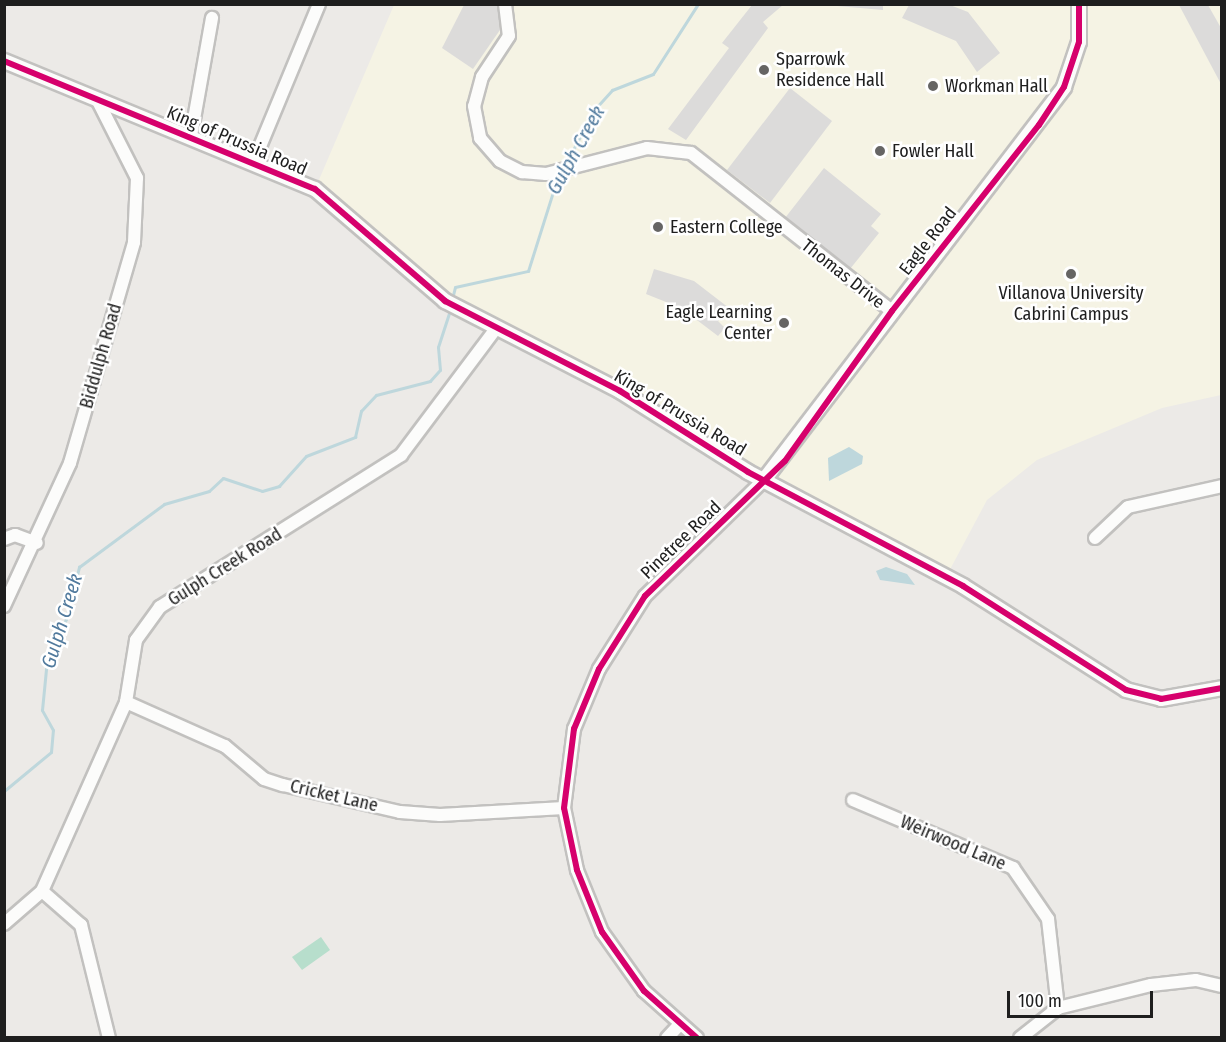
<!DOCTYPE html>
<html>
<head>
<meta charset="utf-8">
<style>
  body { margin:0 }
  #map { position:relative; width:1226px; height:1042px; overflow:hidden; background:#eceae7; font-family:"Fira Sans Condensed",sans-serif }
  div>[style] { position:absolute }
  .education>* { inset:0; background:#f5f3e4 }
  .pitch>* { inset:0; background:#b7decc }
  .parking>* { inset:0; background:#dcdbda }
  .water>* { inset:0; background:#bed7dc }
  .stream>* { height:3px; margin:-1.5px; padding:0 1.5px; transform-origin:1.5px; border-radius:1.5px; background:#bed7dc }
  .roads { filter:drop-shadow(2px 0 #c2c1bf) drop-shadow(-2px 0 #c2c1bf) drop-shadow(0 2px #c2c1bf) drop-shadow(0 -2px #c2c1bf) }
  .minor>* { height:12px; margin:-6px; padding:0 6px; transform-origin:6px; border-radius:6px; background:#fcfcfb }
  .tertiary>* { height:14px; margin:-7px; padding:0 7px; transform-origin:7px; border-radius:7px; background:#fcfcfb }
  .cycleway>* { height:6px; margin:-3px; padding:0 3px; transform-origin:3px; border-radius:3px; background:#d6006c }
  .dots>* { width:16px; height:16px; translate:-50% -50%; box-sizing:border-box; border:3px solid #fff; border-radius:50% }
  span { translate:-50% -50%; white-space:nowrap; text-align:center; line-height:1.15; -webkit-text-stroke:5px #fff; paint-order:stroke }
  .poi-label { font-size:18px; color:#1e1e1e }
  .left { translate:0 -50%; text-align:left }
  .right { translate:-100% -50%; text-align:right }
  .street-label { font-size:18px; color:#1e1e1e }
  .water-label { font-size:20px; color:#517a9d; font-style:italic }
  .frame { position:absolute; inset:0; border:6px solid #1e1e1e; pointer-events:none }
  .scale { position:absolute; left:1007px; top:991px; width:146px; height:27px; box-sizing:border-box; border:3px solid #1e1e1e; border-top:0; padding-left:8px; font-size:18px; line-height:21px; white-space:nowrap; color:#1e1e1e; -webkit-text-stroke:4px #fff; paint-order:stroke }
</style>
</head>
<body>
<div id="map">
  <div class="education">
    <div style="clip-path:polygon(394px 5px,1221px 5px,1221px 395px,1162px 408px,1037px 460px,987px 500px,946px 577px,786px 493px,620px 391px,459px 310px,315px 189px)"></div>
  </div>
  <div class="pitch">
    <div style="clip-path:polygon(321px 937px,330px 950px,302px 970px,292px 957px)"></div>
  </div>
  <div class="parking">
    <div style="clip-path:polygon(464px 5px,510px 5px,502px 27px,473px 69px,442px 48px)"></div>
    <div style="clip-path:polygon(752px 5px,783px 5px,763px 22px,768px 28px,686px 140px,668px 129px,729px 48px,722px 43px)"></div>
    <div style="clip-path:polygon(826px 5px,883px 5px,883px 10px)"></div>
    <div style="clip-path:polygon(909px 5px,950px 5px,968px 12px,1000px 53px,977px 72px,956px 41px,902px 18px)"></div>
    <div style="clip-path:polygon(1179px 5px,1208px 5px,1221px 28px,1221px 84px)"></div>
    <div style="clip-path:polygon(790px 88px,832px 121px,770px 203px,727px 170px)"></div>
    <div style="clip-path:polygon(824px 168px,881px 214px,871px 226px,879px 233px,850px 269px,785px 218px)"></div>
    <div style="clip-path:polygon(654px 269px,694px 281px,729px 308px,718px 321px,725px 328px,718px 336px,681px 308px,646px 294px)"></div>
  </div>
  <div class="water">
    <div style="clip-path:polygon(849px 447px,863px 456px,862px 464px,829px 481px,828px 458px)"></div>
    <div style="clip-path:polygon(886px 567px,907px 574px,915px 585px,880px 580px,876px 571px)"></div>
  </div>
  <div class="stream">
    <div style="left:565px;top:165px;width:62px;rotate:-62.2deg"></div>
    <div style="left:594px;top:110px;width:27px;rotate:-48deg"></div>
    <div style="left:612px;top:90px;width:44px;rotate:-21.3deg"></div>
    <div style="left:653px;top:74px;width:83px;rotate:-57.3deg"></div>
    <div style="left:452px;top:299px;width:12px;rotate:-76deg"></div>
    <div style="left:455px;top:287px;width:75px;rotate:-12.4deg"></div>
    <div style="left:528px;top:271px;width:100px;rotate:-72.5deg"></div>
    <div style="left:4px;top:791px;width:61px;rotate:-39.7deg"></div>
    <div style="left:51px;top:752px;width:22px;rotate:-85deg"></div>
    <div style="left:53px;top:730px;width:23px;rotate:-119deg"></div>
    <div style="left:42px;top:710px;width:51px;rotate:-84.4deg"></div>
    <div style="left:47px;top:659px;width:44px;rotate:-64.6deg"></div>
    <div style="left:66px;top:619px;width:54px;rotate:-76deg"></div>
    <div style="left:79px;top:567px;width:106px;rotate:-36.5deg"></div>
    <div style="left:164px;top:504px;width:47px;rotate:-16.1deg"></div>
    <div style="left:209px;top:491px;width:19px;rotate:-43deg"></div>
    <div style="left:223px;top:478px;width:41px;rotate:18.4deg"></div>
    <div style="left:262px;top:491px;width:18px;rotate:-16deg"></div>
    <div style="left:279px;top:486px;width:40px;rotate:-48deg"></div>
    <div style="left:306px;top:456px;width:53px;rotate:-21.2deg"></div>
    <div style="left:355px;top:437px;width:27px;rotate:-77deg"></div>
    <div style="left:361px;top:411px;width:22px;rotate:-47deg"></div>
    <div style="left:376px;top:395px;width:56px;rotate:-14.5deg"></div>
    <div style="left:430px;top:381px;width:15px;rotate:-48deg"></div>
    <div style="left:440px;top:370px;width:23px;rotate:-95deg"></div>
    <div style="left:438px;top:347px;width:40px;rotate:-72deg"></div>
  </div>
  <div class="roads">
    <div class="minor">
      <div style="left:505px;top:4px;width:32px;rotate:83deg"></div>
      <div style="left:509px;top:36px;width:49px;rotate:123.4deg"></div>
      <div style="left:482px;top:77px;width:30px;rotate:105deg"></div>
      <div style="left:474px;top:106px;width:33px;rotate:79deg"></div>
      <div style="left:480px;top:138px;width:30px;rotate:49deg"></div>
      <div style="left:500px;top:161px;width:25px;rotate:27deg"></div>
      <div style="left:522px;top:172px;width:24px;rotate:5deg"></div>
      <div style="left:546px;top:174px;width:104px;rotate:-14.4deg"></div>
      <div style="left:647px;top:148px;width:44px;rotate:6.5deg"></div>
      <div style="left:691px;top:153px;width:256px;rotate:38.2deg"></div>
      <div style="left:191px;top:136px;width:120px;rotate:-79.9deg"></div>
      <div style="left:254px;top:161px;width:170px;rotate:-67.5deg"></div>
      <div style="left:1095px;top:538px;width:45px;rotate:-43.2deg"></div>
      <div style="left:1128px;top:507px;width:96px;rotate:-12.6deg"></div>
      <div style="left:4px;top:539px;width:12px;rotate:-20deg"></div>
      <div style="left:15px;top:535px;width:23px;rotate:20deg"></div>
      <div style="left:4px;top:606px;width:157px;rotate:-65.2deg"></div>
      <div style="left:70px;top:463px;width:230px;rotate:-73.8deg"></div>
      <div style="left:134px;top:242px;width:64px;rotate:-87.3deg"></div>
      <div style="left:137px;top:178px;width:86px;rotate:-116.9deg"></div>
      <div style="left:126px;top:702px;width:108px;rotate:24deg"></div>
      <div style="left:225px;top:746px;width:51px;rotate:40.2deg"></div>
      <div style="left:264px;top:779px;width:20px;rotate:18deg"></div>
      <div style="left:283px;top:785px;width:120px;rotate:13deg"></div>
      <div style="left:400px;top:812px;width:40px;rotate:4.3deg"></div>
      <div style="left:440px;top:815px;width:124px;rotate:-3.2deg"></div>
      <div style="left:853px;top:800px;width:174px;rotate:23deg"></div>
      <div style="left:1013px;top:868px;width:62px;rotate:55.5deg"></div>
      <div style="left:1048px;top:919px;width:90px;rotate:83.6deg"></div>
      <div style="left:42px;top:891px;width:52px;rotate:41.1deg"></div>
      <div style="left:81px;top:925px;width:116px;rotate:76.1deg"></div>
      <div style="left:4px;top:924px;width:50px;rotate:-41deg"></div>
      <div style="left:42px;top:891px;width:207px;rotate:-66deg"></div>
      <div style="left:126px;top:702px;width:63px;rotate:-80.8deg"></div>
      <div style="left:136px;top:640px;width:41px;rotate:-54deg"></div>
      <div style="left:160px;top:607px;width:285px;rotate:-32.2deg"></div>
      <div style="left:401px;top:455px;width:155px;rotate:-53.1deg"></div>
      <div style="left:667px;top:1038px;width:16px;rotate:-47deg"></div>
      <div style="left:697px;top:1038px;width:71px;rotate:-138.4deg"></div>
      <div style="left:644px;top:991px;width:72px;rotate:-125.4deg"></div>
      <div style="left:602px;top:932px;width:67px;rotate:-112deg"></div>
      <div style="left:577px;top:870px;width:63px;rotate:-101.8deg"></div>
      <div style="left:564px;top:808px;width:80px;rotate:-82.8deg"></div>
      <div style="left:574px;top:729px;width:65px;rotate:-67.4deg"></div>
      <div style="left:599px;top:669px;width:86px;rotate:-57.8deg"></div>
      <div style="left:645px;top:596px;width:166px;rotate:-44.3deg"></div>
      <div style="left:1020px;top:1038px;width:48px;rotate:-38.3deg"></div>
      <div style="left:1058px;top:1008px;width:96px;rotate:-13.9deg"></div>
      <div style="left:1151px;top:985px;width:45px;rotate:-6.3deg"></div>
      <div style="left:1196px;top:980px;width:27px;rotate:13deg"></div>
    </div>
    <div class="tertiary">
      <div style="left:4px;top:61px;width:336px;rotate:22.4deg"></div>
      <div style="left:315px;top:189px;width:172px;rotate:40.7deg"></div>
      <div style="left:445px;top:301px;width:197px;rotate:27.2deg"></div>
      <div style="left:620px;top:391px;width:151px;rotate:32.3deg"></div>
      <div style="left:748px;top:472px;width:243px;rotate:27.9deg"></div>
      <div style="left:963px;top:586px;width:193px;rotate:32.5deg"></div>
      <div style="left:1126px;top:690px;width:36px;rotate:14deg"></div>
      <div style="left:1161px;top:699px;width:62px;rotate:-10.2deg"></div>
      <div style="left:764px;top:480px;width:494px;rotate:-52.6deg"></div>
      <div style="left:1064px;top:87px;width:47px;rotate:-71.6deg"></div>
      <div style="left:1079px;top:42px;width:38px;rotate:-90deg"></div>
    </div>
  </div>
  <div class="cycleway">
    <div style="left:4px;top:61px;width:336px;rotate:22.4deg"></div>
    <div style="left:315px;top:189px;width:172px;rotate:40.7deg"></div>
    <div style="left:445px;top:301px;width:197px;rotate:27.2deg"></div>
    <div style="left:620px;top:391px;width:151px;rotate:32.3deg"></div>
    <div style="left:748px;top:472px;width:243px;rotate:27.9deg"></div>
    <div style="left:963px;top:586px;width:193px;rotate:32.5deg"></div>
    <div style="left:1126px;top:690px;width:36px;rotate:14deg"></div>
    <div style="left:1161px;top:699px;width:62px;rotate:-10.2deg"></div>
    <div style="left:697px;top:1038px;width:71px;rotate:-138.4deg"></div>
    <div style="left:644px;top:991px;width:72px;rotate:-125.4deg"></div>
    <div style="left:602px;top:932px;width:67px;rotate:-112deg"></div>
    <div style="left:577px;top:870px;width:63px;rotate:-101.8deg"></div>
    <div style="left:564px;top:808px;width:80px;rotate:-82.8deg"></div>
    <div style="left:574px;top:729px;width:65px;rotate:-67.4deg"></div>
    <div style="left:599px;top:669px;width:86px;rotate:-57.8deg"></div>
    <div style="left:645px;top:596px;width:194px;rotate:-44deg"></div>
    <div style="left:785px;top:461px;width:184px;rotate:-54.5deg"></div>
    <div style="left:892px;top:311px;width:237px;rotate:-51.7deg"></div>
    <div style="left:1039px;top:125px;width:45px;rotate:-56.7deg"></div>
    <div style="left:1064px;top:87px;width:47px;rotate:-71.6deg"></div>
    <div style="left:1079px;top:42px;width:38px;rotate:-90deg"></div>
  </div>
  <div class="dots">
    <div style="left:764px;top:70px;background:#666564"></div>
    <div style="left:933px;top:86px;background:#666564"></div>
    <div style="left:880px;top:151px;background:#666564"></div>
    <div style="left:658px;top:227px;background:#666564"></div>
    <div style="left:1071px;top:274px;background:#666564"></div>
    <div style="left:784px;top:323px;background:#666564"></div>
  </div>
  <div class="poi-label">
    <span class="left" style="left:776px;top:70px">Sparrowk<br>Residence Hall</span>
    <span class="left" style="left:945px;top:86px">Workman Hall</span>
    <span class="left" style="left:892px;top:151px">Fowler Hall</span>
    <span class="left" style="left:670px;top:227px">Eastern College</span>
    <span style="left:1071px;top:304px">Villanova University<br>Cabrini Campus</span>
    <span class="right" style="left:772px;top:323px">Eagle Learning<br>Center</span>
  </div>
  <div class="street-label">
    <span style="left:237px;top:141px;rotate:23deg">King of Prussia Road</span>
    <span style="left:928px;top:241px;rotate:-52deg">Eagle Road</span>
    <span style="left:843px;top:274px;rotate:38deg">Thomas Drive</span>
    <span style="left:101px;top:356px;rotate:-74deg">Biddulph Road</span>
    <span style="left:680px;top:413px;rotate:31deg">King of Prussia Road</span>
    <span style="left:681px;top:540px;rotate:-44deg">Pinetree Road</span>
    <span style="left:225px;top:567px;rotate:-32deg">Gulph Creek Road</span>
    <span style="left:334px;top:796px;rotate:13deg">Cricket Lane</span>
    <span style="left:953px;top:843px;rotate:23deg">Weirwood Lane</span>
  </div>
  <div class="water-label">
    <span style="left:576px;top:150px;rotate:-61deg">Gulph Creek</span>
    <span style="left:62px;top:621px;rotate:-73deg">Gulph Creek</span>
  </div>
  <div class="frame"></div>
  <div class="scale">100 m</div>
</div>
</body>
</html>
